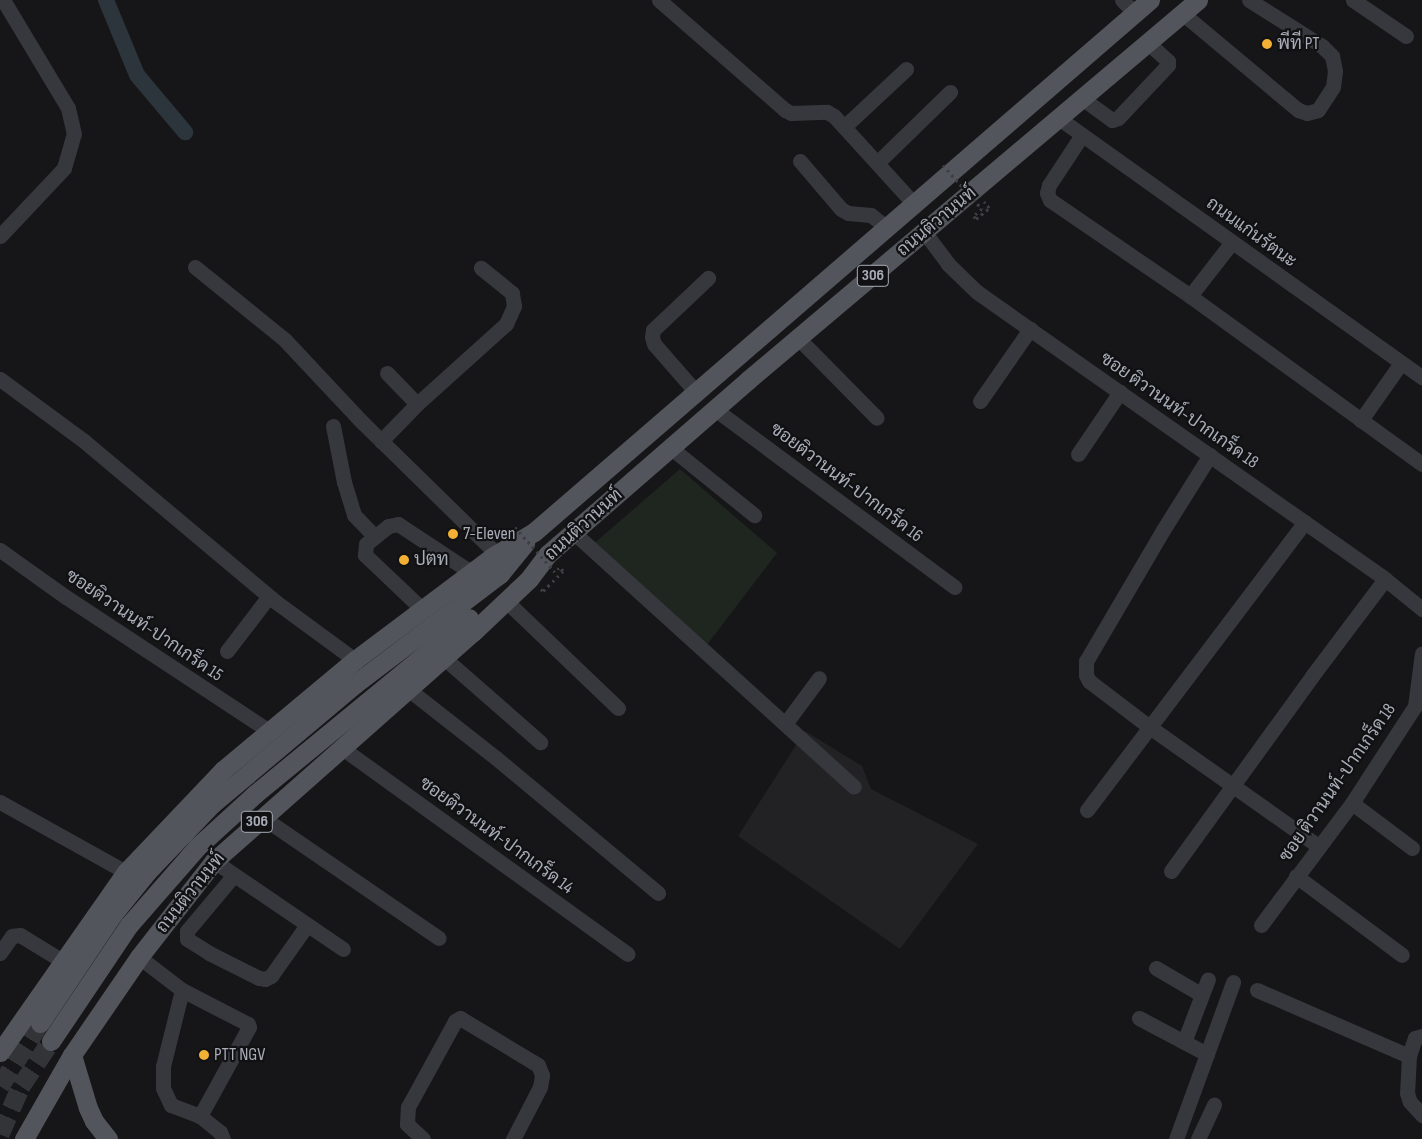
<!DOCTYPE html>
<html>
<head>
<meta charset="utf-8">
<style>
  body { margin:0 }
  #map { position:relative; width:1422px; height:1139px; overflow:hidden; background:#161618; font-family:"Sofia Sans Condensed",Sarabun,sans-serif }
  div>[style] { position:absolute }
  .built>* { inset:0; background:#222225 }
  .green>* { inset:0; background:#1e261f }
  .canal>* { height:16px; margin:-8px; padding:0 8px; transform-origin:8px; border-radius:8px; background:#2c353c }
  .major-tunnel>* { height:19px; margin-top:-9.5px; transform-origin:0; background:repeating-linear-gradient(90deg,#333438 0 19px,transparent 0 28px) }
  .path>* { height:2.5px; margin-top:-1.25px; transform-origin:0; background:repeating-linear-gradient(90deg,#3d3f44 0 2.5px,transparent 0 6.5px) }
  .minor>* { height:15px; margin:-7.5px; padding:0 7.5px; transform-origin:7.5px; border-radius:7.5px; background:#37383d }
  .major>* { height:19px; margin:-9.5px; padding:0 9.5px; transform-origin:9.5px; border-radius:9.5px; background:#53555c }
  .path-bridge>* { height:2.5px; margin-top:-1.25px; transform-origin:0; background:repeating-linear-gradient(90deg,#3d3f44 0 2.5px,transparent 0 6.5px) }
  .dots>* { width:14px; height:14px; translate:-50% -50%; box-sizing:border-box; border:2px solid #111113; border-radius:50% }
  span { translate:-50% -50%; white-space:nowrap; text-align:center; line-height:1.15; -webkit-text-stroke:4.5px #111113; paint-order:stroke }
  .shield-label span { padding:1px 4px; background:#111113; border:1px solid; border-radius:4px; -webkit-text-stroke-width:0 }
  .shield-label { font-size:16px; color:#a8adb8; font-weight:700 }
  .poi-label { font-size:18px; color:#a8adb8 }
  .left { translate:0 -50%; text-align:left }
  .street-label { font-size:18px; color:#a8adb8 }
</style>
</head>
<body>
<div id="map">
  <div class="built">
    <div style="clip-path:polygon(805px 731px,862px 766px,871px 789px,978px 844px,900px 949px,738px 836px)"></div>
  </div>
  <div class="green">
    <div style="clip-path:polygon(680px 469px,777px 553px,706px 646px,591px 546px)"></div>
  </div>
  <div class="canal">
    <div style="left:106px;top:0;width:81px;rotate:67.5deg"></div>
    <div style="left:137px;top:75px;width:75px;rotate:49.9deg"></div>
  </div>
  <div class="major-tunnel">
    <div style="left:0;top:1086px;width:75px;rotate:-57.6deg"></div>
    <div style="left:0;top:1134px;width:52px;rotate:-66.4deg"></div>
    <div style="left:21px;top:1086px;width:54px;rotate:-56.3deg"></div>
  </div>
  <div class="path">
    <div style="left:982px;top:209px;width:11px;rotate:139deg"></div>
    <div style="left:974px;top:216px;width:4px;rotate:56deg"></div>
    <div style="left:976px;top:219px;width:17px;rotate:-40deg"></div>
    <div style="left:989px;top:208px;width:8px;rotate:-130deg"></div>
    <div style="left:541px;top:589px;width:3px;rotate:45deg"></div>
    <div style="left:543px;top:591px;width:28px;rotate:-45deg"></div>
    <div style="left:563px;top:571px;width:5px;rotate:-143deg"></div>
    <div style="left:559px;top:568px;width:2px;rotate:117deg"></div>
  </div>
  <div class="minor">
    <div style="left:659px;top:0;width:167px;rotate:41.1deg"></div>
    <div style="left:785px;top:110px;width:7px;rotate:27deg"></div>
    <div style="left:791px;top:113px;width:36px;rotate:-2deg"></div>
    <div style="left:827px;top:112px;width:8px;rotate:30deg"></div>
    <div style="left:834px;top:116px;width:119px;rotate:47.7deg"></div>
    <div style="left:1122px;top:0;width:18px;rotate:45deg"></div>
    <div style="left:1353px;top:0;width:64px;rotate:34.2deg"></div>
    <div style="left:1182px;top:13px;width:151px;rotate:39.9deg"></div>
    <div style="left:1298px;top:110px;width:9px;rotate:18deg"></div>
    <div style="left:1307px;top:113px;width:11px;rotate:-15deg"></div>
    <div style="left:1318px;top:110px;width:27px;rotate:-57deg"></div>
    <div style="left:1333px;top:87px;width:16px;rotate:-83deg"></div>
    <div style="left:1335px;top:71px;width:15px;rotate:-101deg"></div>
    <div style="left:1332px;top:56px;width:14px;rotate:-135deg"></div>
    <div style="left:1322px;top:46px;width:86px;rotate:-147.8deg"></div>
    <div style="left:1083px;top:99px;width:36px;rotate:36deg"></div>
    <div style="left:1112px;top:120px;width:6px;rotate:-18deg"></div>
    <div style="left:1118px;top:118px;width:73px;rotate:-46.7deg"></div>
    <div style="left:1168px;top:65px;width:4px;rotate:-90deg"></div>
    <div style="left:1168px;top:61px;width:27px;rotate:-138deg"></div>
    <div style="left:1060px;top:119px;width:445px;rotate:35.5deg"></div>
    <div style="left:844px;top:127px;width:85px;rotate:-43.1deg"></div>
    <div style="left:1082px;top:135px;width:60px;rotate:123.4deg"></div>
    <div style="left:1049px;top:185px;width:8px;rotate:104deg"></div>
    <div style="left:1047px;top:193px;width:8px;rotate:67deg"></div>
    <div style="left:1050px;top:200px;width:170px;rotate:34.4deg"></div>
    <div style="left:1190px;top:296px;width:211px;rotate:35.9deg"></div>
    <div style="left:800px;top:161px;width:63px;rotate:49.5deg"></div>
    <div style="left:841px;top:209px;width:8px;rotate:30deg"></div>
    <div style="left:848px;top:213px;width:23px;rotate:5deg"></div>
    <div style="left:871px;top:215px;width:19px;rotate:39deg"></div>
    <div style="left:877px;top:163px;width:102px;rotate:-44.2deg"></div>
    <div style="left:925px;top:233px;width:39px;rotate:53deg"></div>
    <div style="left:948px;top:264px;width:40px;rotate:44deg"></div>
    <div style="left:977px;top:292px;width:499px;rotate:35.1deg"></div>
    <div style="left:1385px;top:579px;width:48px;rotate:39deg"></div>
    <div style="left:0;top:236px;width:93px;rotate:-46.7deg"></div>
    <div style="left:64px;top:168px;width:35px;rotate:-74deg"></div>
    <div style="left:74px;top:134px;width:27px;rotate:-103deg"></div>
    <div style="left:68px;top:108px;width:126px;rotate:-121deg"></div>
    <div style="left:195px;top:267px;width:114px;rotate:39deg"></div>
    <div style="left:284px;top:339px;width:115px;rotate:46.8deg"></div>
    <div style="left:363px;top:423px;width:187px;rotate:44.4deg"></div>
    <div style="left:1190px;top:296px;width:68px;rotate:-52.1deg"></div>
    <div style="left:798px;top:338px;width:112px;rotate:45.4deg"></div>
    <div style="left:1401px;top:363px;width:70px;rotate:125.1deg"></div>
    <div style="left:1361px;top:420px;width:75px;rotate:35.8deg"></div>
    <div style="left:387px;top:373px;width:43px;rotate:45.9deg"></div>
    <div style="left:0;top:379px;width:104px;rotate:36.4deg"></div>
    <div style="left:84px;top:441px;width:251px;rotate:40deg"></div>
    <div style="left:276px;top:602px;width:98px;rotate:36.3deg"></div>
    <div style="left:695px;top:391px;width:62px;rotate:-131.1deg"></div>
    <div style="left:654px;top:344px;width:7px;rotate:-106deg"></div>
    <div style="left:652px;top:337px;width:7px;rotate:-82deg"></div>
    <div style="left:653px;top:330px;width:76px;rotate:-43.4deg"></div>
    <div style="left:980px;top:401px;width:88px;rotate:-55.2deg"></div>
    <div style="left:716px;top:410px;width:297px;rotate:36.6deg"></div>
    <div style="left:333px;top:426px;width:57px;rotate:78.9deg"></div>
    <div style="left:344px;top:482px;width:34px;rotate:73deg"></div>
    <div style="left:354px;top:515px;width:29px;rotate:46deg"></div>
    <div style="left:381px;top:441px;width:52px;rotate:-45.8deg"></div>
    <div style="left:417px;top:404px;width:120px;rotate:-42deg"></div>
    <div style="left:506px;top:324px;width:20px;rotate:-66deg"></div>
    <div style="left:514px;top:306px;width:13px;rotate:-99deg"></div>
    <div style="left:512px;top:293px;width:40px;rotate:-141deg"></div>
    <div style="left:671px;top:448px;width:107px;rotate:38.9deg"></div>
    <div style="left:1078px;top:454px;width:75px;rotate:-55.9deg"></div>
    <div style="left:1210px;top:455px;width:89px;rotate:122.1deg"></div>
    <div style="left:1163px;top:530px;width:152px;rotate:120.4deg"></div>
    <div style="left:1086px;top:661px;width:14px;rotate:90deg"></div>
    <div style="left:1086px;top:675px;width:7px;rotate:63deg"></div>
    <div style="left:1089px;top:681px;width:78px;rotate:37.2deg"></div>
    <div style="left:1151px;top:728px;width:204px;rotate:35.2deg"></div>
    <div style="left:573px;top:532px;width:379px;rotate:42.2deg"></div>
    <div style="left:0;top:550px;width:81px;rotate:35.5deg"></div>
    <div style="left:66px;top:597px;width:243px;rotate:33.4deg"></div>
    <div style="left:506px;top:601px;width:155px;rotate:43.7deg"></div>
    <div style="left:422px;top:609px;width:79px;rotate:-136.5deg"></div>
    <div style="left:365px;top:555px;width:11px;rotate:-85deg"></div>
    <div style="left:366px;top:544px;width:28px;rotate:-39deg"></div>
    <div style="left:388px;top:526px;width:10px;rotate:-11deg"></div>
    <div style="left:398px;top:524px;width:89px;rotate:33.5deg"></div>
    <div style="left:227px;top:651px;width:69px;rotate:-52.6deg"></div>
    <div style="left:444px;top:658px;width:128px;rotate:41.2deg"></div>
    <div style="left:408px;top:689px;width:112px;rotate:38.1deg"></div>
    <div style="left:496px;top:758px;width:211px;rotate:39.8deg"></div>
    <div style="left:785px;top:724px;width:57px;rotate:-53.5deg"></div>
    <div style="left:342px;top:748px;width:352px;rotate:35.8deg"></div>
    <div style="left:0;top:802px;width:144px;rotate:29.1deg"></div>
    <div style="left:1352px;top:803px;width:75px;rotate:36.9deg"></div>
    <div style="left:1087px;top:810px;width:361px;rotate:-52.9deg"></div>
    <div style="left:262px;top:817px;width:214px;rotate:34.4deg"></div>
    <div style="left:214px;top:861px;width:156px;rotate:34.3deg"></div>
    <div style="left:1171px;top:871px;width:241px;rotate:-54.1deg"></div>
    <div style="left:1312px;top:676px;width:121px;rotate:-53deg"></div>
    <div style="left:234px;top:875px;width:73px;rotate:130deg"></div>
    <div style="left:187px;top:931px;width:8px;rotate:90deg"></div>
    <div style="left:187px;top:939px;width:26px;rotate:32deg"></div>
    <div style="left:209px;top:953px;width:56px;rotate:26.6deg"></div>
    <div style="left:259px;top:978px;width:6px;rotate:9deg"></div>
    <div style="left:265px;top:979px;width:7px;rotate:-27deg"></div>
    <div style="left:271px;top:976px;width:62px;rotate:-54.8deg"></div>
    <div style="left:1296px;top:876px;width:132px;rotate:36.7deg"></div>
    <div style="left:1261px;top:925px;width:152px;rotate:-53.3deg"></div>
    <div style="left:1352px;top:803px;width:116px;rotate:-57deg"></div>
    <div style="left:1415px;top:706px;width:53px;rotate:-82.5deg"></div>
    <div style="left:0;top:953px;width:21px;rotate:-55deg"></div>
    <div style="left:12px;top:936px;width:8px;rotate:-7deg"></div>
    <div style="left:20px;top:935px;width:52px;rotate:31.5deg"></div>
    <div style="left:139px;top:957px;width:54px;rotate:37.5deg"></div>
    <div style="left:182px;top:990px;width:74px;rotate:27.3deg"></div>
    <div style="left:248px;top:1024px;width:3px;rotate:72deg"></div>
    <div style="left:249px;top:1027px;width:102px;rotate:118.8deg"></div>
    <div style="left:200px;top:1116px;width:26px;rotate:39deg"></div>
    <div style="left:220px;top:1132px;width:8px;rotate:67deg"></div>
    <div style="left:1156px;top:968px;width:53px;rotate:30.4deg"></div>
    <div style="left:182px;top:990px;width:78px;rotate:104deg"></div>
    <div style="left:163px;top:1066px;width:22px;rotate:90deg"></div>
    <div style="left:163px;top:1088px;width:19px;rotate:65deg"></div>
    <div style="left:171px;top:1105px;width:31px;rotate:21deg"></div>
    <div style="left:1257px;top:990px;width:166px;rotate:23.5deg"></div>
    <div style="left:1409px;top:1056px;width:37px;rotate:93deg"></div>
    <div style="left:1407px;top:1093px;width:9px;rotate:72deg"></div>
    <div style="left:1410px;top:1102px;width:18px;rotate:47deg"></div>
    <div style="left:1139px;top:1018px;width:77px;rotate:27.9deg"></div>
    <div style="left:1184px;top:1042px;width:67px;rotate:-69.1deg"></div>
    <div style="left:1409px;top:1056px;width:19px;rotate:-72deg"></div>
    <div style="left:1415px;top:1038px;width:7px;rotate:-16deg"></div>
    <div style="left:423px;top:1139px;width:22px;rotate:-137deg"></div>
    <div style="left:407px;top:1124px;width:17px;rotate:-87deg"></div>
    <div style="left:408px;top:1107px;width:98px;rotate:-61.3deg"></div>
    <div style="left:455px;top:1021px;width:6px;rotate:-31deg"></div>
    <div style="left:460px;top:1018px;width:91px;rotate:31.1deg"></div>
    <div style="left:538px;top:1065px;width:11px;rotate:68deg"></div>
    <div style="left:542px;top:1075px;width:12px;rotate:99deg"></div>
    <div style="left:540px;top:1087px;width:59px;rotate:117.4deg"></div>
    <div style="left:1176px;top:1139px;width:167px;rotate:-70deg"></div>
    <div style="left:1198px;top:1139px;width:38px;rotate:-65deg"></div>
  </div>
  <div class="major">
    <div style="left:40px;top:1023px;width:131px;rotate:-56.2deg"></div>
    <div style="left:113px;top:914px;width:54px;rotate:-51deg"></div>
    <div style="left:147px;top:872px;width:94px;rotate:-46.3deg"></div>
    <div style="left:212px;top:804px;width:187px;rotate:-40deg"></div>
    <div style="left:355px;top:684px;width:182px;rotate:-37.2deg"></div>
    <div style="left:500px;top:574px;width:40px;rotate:-51deg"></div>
    <div style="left:51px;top:1041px;width:140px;rotate:-56.1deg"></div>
    <div style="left:129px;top:925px;width:103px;rotate:-48.9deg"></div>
    <div style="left:197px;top:847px;width:79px;rotate:-42.4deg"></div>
    <div style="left:255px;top:794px;width:277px;rotate:-39.4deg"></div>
    <div style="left:0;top:1052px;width:220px;rotate:-55deg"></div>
    <div style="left:126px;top:872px;width:141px;rotate:-46.4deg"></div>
    <div style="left:223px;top:770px;width:172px;rotate:-39.8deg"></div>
    <div style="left:355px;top:660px;width:171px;rotate:-36.9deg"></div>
    <div style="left:492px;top:557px;width:49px;rotate:-30.8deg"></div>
    <div style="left:534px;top:532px;width:814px;rotate:-40.82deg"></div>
    <div style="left:72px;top:1055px;width:55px;rotate:73.2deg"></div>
    <div style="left:88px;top:1108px;width:14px;rotate:65deg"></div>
    <div style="left:94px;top:1121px;width:23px;rotate:52deg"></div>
    <div style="left:24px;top:1139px;width:97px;rotate:-60.3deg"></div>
    <div style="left:72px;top:1055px;width:119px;rotate:-55.6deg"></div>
    <div style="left:139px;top:957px;width:122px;rotate:-52deg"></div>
    <div style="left:214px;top:861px;width:346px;rotate:-41.5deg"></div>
    <div style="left:473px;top:632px;width:77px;rotate:-43.4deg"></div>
    <div style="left:529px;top:579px;width:31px;rotate:-53deg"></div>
    <div style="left:548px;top:554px;width:265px;rotate:-41deg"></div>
    <div style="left:748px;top:380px;width:589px;rotate:-40.18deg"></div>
  </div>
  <div class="path-bridge">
    <div style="left:943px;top:165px;width:59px;rotate:48.4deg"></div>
    <div style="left:515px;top:527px;width:60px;rotate:48.4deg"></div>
  </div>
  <div class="dots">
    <div style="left:1267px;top:44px;background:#f2b134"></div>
    <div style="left:453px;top:534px;background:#f2b134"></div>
    <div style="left:404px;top:560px;background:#f2b134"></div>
    <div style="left:204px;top:1055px;background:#f2b134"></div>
  </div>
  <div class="shield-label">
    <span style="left:873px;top:276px">306</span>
    <span style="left:257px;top:822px">306</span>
  </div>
  <div class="poi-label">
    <span class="left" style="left:1277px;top:44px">พีที PT</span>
    <span class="left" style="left:463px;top:534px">7-Eleven</span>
    <span class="left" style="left:414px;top:560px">ปตท</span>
    <span class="left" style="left:214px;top:1055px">PTT NGV</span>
  </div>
  <div class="street-label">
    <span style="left:937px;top:222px;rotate:-40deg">ถนนติวานนท์</span>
    <span style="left:1251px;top:233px;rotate:36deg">ถนนแก่นรัตนะ</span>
    <span style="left:1179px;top:411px;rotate:35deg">ซอย ติวานนท์-ปากเกร็ด 18</span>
    <span style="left:846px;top:483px;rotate:37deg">ซอยติวานนท์-ปากเกร็ด 16</span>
    <span style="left:584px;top:525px;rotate:-42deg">ถนนติวานนท์</span>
    <span style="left:144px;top:626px;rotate:34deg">ซอยติวานนท์-ปากเกร็ด 15</span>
    <span style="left:1338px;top:783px;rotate:-55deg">ซอย ติวานนท์-ปากเกร็ด 18</span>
    <span style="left:496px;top:836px;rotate:36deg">ซอยติวานนท์-ปากเกร็ด 14</span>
    <span style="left:191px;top:893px;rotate:-51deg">ถนนติวานนท์</span>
  </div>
</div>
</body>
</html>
